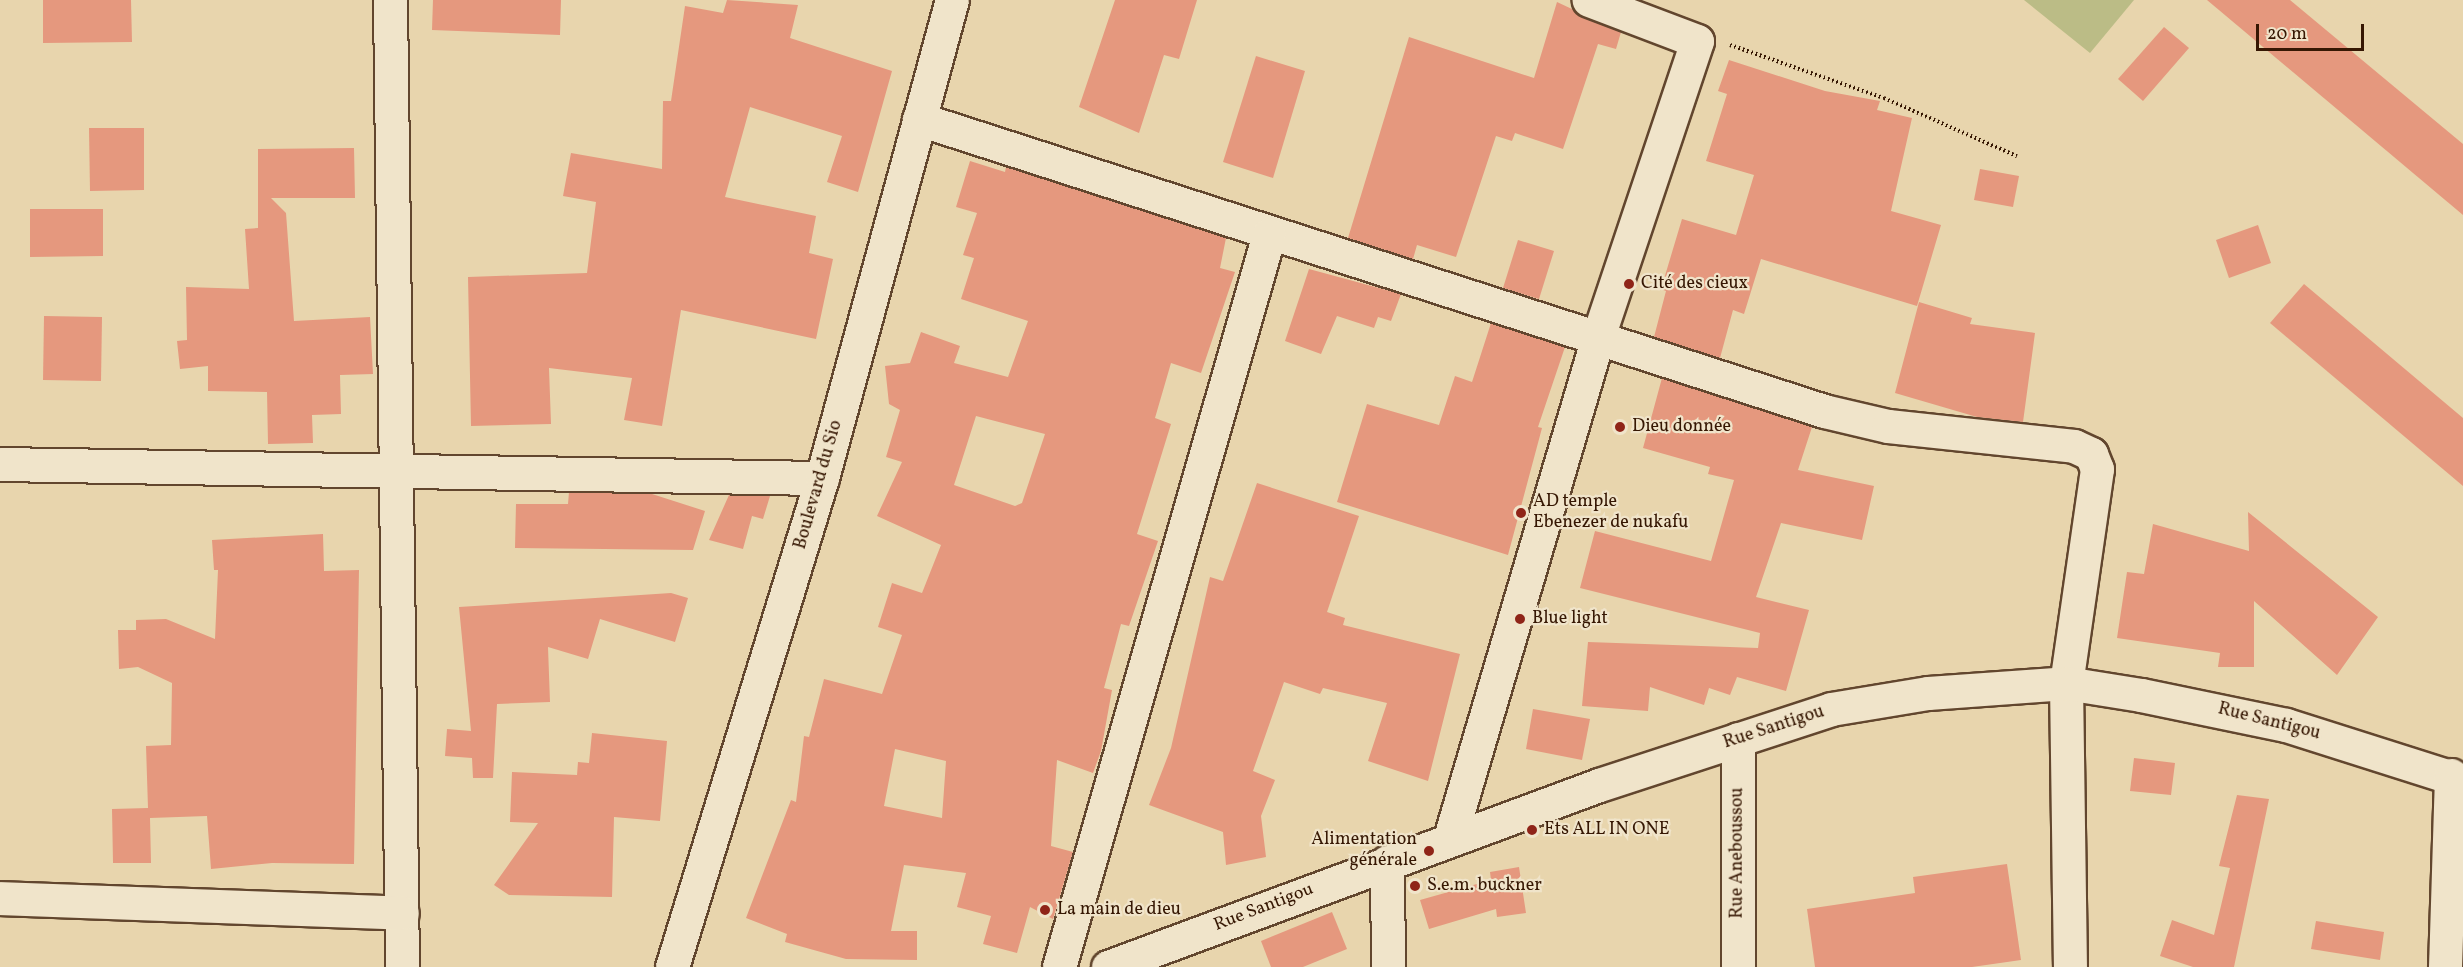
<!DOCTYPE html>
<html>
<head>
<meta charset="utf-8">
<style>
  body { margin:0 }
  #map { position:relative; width:2463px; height:967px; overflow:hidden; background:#e8d5ad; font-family:Vollkorn,serif }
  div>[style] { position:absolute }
  .green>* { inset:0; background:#bbbc86 }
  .building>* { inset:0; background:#e5987e }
  .path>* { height:4px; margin-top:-2px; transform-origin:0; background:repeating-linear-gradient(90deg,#361703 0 1.5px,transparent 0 4.5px) }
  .roads { filter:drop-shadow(2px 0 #62462e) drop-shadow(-2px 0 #62462e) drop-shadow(0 2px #62462e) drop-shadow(0 -2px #62462e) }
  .minor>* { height:33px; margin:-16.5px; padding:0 16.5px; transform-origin:16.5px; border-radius:16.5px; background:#f0e4ca }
  .dots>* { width:16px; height:16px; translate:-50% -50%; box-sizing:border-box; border:3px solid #f0e4ca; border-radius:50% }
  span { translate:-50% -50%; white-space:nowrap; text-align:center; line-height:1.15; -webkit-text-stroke:4.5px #f0e4ca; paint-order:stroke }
  .poi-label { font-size:18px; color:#361703 }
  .left { translate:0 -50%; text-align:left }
  .right { translate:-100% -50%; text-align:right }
  .street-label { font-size:18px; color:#361703 }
  .scale { position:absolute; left:2256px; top:24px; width:108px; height:27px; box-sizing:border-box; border:3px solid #361703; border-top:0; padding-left:8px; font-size:18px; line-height:21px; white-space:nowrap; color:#361703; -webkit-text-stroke:4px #f0e4ca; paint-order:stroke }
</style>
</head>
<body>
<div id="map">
  <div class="green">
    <div style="clip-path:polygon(2024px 0,2134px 0,2090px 53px)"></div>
  </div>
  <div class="building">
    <div style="clip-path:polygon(43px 0,131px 0,132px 42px,43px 43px)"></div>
    <div style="clip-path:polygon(433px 0,561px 0,560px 35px,432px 30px)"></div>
    <div style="clip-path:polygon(727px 0,798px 5px,790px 38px,892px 71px,858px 192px,827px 182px,842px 136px,750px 107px,725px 197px,816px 216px,809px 253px,833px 259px,816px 339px,681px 310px,662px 426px,624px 420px,632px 378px,549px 368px,551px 424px,471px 426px,468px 277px,587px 273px,596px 202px,563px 196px,571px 153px,662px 169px,663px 101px,671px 101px,685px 6px,723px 13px)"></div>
    <div style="clip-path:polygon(1115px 0,1197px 0,1179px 59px,1164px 55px,1139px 133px,1079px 107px)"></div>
    <div style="clip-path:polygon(2207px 0,2290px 0,2463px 144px,2463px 215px)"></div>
    <div style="clip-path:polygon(1557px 2px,1621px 32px,1616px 49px,1598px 44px,1563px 149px,1515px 133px,1512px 141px,1496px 136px,1456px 257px,1417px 245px,1413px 259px,1348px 238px,1409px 37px,1534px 78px)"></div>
    <div style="clip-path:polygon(2164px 27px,2189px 48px,2143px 101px,2118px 79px)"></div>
    <div style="clip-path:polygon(1256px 56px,1305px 71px,1273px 178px,1223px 162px)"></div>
    <div style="clip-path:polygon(1729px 60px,1825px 91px,1880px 101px,1877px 110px,1912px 118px,1891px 211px,1941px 225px,1917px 306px,1761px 259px,1744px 314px,1733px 310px,1720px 358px,1654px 337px,1666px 291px,1661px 289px,1682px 219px,1736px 235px,1754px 175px,1706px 161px,1727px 94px,1718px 91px)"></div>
    <div style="clip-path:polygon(89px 128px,144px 128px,144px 190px,90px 191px)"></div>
    <div style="clip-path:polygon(354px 148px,355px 198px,271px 198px,286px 213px,294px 321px,370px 317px,373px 374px,340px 375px,341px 414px,312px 415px,313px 443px,268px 444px,267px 392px,208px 391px,208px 366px,180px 369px,177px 341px,187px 340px,186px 287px,249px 289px,245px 229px,258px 228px,258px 149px)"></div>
    <div style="clip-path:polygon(evenodd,970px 161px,1005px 172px,1006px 167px,1226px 238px,1220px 268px,1235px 272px,1201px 373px,1171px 363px,1155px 418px,1171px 424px,1137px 534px,1158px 541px,1129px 626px,1121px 624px,1104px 688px,1112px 690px,1101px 751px,1093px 773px,1057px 760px,1051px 846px,1073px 852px,1053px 919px,1030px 907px,1017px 953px,983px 944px,991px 916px,957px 907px,966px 873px,904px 865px,891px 931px,917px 931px,917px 960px,846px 959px,785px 942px,787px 934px,746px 918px,791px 800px,796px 802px,804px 736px,809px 737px,824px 679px,882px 694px,902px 635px,878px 627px,892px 583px,922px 593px,941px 545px,877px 516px,902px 462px,886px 457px,900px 410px,889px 404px,885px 366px,910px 363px,921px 332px,960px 346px,954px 363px,1008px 377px,1028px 321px,961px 299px,974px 258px,963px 255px,977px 213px,956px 207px,970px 161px,976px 416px,1045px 434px,1022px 503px,1015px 506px,954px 485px,976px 416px,970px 161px,895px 749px,946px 761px,942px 818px,884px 806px,895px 749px)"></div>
    <div style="clip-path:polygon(1980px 169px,2019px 176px,2013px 207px,1974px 200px)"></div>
    <div style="clip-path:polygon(30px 209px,103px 209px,103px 256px,30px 257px)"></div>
    <div style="clip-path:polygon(2258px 225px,2271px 263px,2229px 278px,2216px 240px)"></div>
    <div style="clip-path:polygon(1518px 240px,1554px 251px,1539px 299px,1503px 288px)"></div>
    <div style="clip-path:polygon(1309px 269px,1401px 294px,1391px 321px,1378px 317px,1374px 328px,1337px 316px,1321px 354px,1285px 341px)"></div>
    <div style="clip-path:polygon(2304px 284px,2463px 418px,2463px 486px,2270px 323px)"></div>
    <div style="clip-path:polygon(1919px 302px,1972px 318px,1970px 324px,2035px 333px,2023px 422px,1977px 417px,1895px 393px)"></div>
    <div style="clip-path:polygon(44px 316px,102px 317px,101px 381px,43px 380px)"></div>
    <div style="clip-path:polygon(1491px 323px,1565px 347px,1538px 427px,1542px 428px,1508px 555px,1337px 502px,1367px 404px,1439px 425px,1455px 376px,1472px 382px)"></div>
    <div style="clip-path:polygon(1662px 378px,1812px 427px,1798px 470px,1874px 486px,1862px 540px,1781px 523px,1756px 597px,1809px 610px,1786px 691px,1737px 677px,1730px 695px,1709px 688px,1704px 705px,1650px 687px,1648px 711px,1582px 706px,1588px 642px,1758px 648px,1760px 633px,1580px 588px,1595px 531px,1711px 561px,1734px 480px,1708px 474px,1710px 467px,1643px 448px)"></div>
    <div style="clip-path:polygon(1257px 483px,1359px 516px,1327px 612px,1345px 618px,1343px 625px,1460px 654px,1428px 781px,1368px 761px,1387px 703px,1323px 688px,1320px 694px,1284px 682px,1253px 771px,1275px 780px,1261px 816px,1266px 857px,1226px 865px,1223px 832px,1149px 805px,1171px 748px,1210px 577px,1223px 581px)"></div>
    <div style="clip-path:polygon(569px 492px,652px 494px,705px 511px,693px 550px,515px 548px,516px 504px,568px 504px)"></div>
    <div style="clip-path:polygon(729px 495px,770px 496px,763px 519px,752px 516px,743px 549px,709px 540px)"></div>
    <div style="clip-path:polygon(2248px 512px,2378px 617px,2337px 675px,2254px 601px,2254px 667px,2218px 667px,2220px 653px,2117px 638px,2127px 572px,2144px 574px,2153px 524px,2249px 551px)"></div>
    <div style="clip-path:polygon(323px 534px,324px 571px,359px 570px,354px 864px,272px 863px,211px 869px,207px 816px,150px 818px,151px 863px,113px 863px,112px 809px,148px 808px,146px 746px,171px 745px,172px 683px,138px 667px,119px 669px,118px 630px,136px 630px,136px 620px,166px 619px,215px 639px,218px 570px,214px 570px,212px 540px)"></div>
    <div style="clip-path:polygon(671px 593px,688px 598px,675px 642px,600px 619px,588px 659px,548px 647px,550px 702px,497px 704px,493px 778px,473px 778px,472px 758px,445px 756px,447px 729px,471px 731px,459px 607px)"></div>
    <div style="clip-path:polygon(1533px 709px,1590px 719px,1582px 760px,1526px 749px)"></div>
    <div style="clip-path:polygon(592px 733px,667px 741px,660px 821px,614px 817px,612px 897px,509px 895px,494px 885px,538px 823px,510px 822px,512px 772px,577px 775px,578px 762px,589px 763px)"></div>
    <div style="clip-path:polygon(2134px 758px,2175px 763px,2171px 795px,2130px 791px)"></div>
    <div style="clip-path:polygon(2237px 795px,2269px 799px,2234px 967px,2193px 967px,2160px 956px,2172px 920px,2214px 935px,2230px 868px,2219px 866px)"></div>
    <div style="clip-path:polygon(2007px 864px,2021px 960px,1972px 967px,1815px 967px,1807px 909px,1915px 893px,1913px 877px)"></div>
    <div style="clip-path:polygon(1519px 867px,1526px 913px,1497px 917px,1496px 909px,1429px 929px,1420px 900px,1491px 880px,1490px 872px)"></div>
    <div style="clip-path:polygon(1332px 912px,1347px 949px,1303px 967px,1271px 967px,1261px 941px)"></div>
    <div style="clip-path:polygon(2316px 921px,2384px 932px,2380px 960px,2311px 949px)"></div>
  </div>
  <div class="path">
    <div style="left:1730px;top:45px;width:163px;rotate:19deg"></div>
    <div style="left:1884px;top:98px;width:145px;rotate:23.6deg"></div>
  </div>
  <div class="roads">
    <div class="minor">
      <div style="left:390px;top:0;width:967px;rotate:89.29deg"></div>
      <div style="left:919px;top:119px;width:951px;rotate:17.88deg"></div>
      <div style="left:1824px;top:411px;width:66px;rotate:13.2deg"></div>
      <div style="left:1888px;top:426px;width:187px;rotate:6.1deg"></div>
      <div style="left:2074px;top:446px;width:19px;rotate:25deg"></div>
      <div style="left:2091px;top:454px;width:16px;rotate:68deg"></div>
      <div style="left:2097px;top:469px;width:216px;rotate:98.2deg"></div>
      <div style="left:2066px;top:683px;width:284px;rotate:89.2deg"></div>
      <div style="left:0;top:464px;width:822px;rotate:0.98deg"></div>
      <div style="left:1450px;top:838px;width:522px;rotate:-73.54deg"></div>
      <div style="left:1598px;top:337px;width:312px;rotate:-71.5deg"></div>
      <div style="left:1697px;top:41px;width:116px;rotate:-159.2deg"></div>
      <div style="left:1387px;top:862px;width:105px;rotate:89.5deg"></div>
      <div style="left:0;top:898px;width:402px;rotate:2.1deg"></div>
      <div style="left:672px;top:967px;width:511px;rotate:-72.95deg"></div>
      <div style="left:822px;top:478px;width:495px;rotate:-74.8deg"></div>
      <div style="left:1059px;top:967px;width:762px;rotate:-74.01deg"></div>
      <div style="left:1108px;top:967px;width:524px;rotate:-20.34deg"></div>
      <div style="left:1599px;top:785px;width:244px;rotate:-18.1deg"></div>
      <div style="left:1831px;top:709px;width:98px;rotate:-9.4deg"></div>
      <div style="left:1928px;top:693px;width:138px;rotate:-4.1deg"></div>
      <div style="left:2066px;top:683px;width:76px;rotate:9.1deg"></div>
      <div style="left:2141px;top:695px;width:148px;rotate:11.7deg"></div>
      <div style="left:2286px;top:725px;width:186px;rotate:17.6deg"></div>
      <div style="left:1738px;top:967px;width:228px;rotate:-90deg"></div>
      <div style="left:2445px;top:967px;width:192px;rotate:-88.2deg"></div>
    </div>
  </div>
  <div class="dots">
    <div style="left:1629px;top:284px;background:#8f2418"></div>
    <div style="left:1620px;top:427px;background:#8f2418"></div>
    <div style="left:1521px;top:513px;background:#8f2418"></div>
    <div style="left:1520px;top:619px;background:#8f2418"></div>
    <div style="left:1532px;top:830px;background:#8f2418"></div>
    <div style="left:1429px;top:851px;background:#8f2418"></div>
    <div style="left:1415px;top:886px;background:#8f2418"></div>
    <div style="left:1045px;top:910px;background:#8f2418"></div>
  </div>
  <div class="poi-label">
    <span class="left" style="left:1641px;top:284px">Cité des cieux</span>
    <span class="left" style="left:1632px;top:427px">Dieu donnée</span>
    <span class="left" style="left:1533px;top:513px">AD temple<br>Ebenezer de nukafu</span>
    <span class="left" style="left:1532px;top:619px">Blue light</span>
    <span class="left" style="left:1544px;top:830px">Ets ALL IN ONE</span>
    <span class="right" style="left:1417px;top:851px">Alimentation<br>générale</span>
    <span class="left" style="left:1427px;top:886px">S.e.m. buckner</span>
    <span class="left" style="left:1057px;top:910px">La main de dieu</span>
  </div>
  <div class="street-label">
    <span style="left:819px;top:485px;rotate:-74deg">Boulevard du Sio</span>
    <span style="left:2269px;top:722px;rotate:14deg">Rue Santigou</span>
    <span style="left:1774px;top:728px;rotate:-18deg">Rue Santigou</span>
    <span style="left:1738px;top:853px;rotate:-90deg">Rue Aneboussou</span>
    <span style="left:1264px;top:908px;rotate:-21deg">Rue Santigou</span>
  </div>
  <div class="scale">20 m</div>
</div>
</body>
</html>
